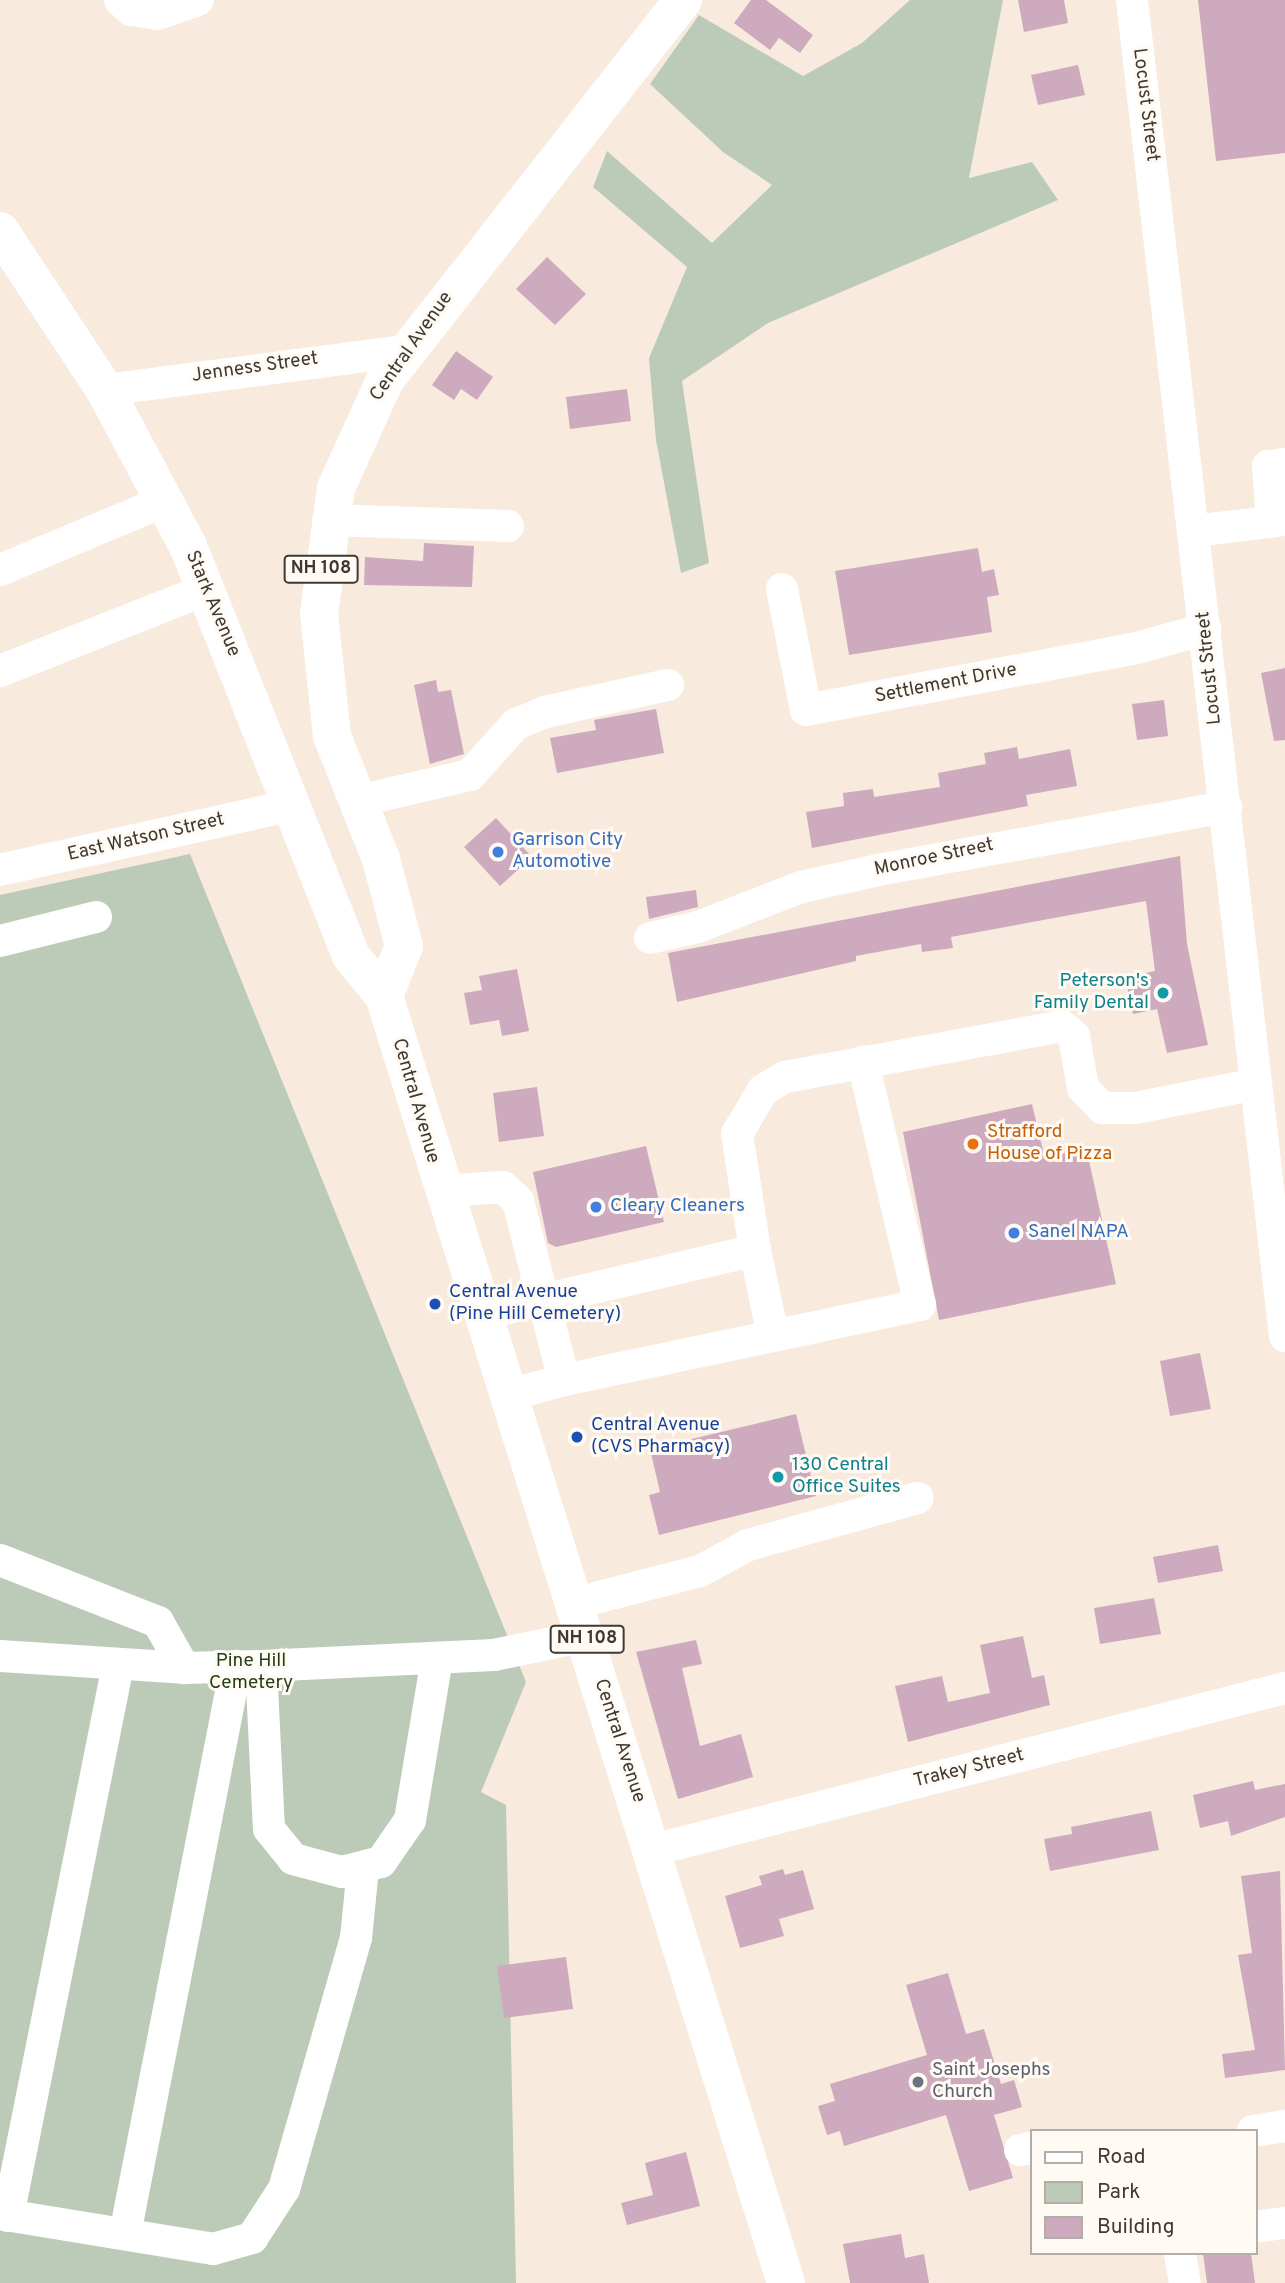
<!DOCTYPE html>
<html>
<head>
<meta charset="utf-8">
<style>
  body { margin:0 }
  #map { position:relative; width:1285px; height:2283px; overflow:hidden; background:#f8ebdd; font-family:Overpass,sans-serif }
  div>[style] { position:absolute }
  .green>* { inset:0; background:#bccbb7 }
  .building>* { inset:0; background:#ceaabe }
  .minor>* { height:32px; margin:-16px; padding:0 16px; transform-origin:16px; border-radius:16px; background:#fff }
  .major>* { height:38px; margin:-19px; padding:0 19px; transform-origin:19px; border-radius:19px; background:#fff }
  .dots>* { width:19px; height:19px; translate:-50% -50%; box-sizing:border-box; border:4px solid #fffaf4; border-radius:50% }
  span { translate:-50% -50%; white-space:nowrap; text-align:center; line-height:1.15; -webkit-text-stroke:6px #fffaf4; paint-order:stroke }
  .shield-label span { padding:2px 5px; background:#fffaf4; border:2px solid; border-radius:5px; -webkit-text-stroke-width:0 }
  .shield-label { font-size:18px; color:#3f3934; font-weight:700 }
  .street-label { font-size:19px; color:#3f3934 }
  .shop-label { font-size:19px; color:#366cbe }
  .left { translate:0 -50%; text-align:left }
  .culture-label { font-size:19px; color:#0d838f }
  .right { translate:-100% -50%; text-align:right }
  .food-label { font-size:19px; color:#c56008 }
  .transit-label { font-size:19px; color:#164399 }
  .park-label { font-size:19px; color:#214014 }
  .worship-label { font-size:19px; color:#5b616d }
  .legend { position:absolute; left:1030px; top:2129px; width:228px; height:126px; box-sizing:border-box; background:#fffaf4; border:2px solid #b2ada7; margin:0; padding:9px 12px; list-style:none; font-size:21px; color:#3f3934 }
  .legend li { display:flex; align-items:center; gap:14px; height:35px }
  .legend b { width:35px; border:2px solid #b2ada7 }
</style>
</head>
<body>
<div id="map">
  <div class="green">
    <div style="clip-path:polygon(910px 0,1003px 0,969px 178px,1032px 162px,1058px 200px,768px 323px,682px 381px,709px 563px,681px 573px,656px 440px,649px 358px,687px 267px,593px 187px,607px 151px,712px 243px,772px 185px,723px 152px,650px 84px,699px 15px,803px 76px,862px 43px)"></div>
    <div style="clip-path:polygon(190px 854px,526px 1682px,481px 1792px,506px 1805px,516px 2283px,0 2283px,0 895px)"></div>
  </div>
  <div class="building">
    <div style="clip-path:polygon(751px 0,766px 0,813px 35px,800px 53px,779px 38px,770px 50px,734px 23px)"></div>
    <div style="clip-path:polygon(1018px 0,1064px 0,1068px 23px,1024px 32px)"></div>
    <div style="clip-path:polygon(1198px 0,1285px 0,1285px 153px,1216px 161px)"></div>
    <div style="clip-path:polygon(1078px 65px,1085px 95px,1038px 105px,1031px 75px)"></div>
    <div style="clip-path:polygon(547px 257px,586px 294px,555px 325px,516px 289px)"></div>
    <div style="clip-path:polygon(456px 351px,493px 377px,477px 400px,461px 389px,454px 400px,432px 385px)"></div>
    <div style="clip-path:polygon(627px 389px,631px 421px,570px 429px,566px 397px)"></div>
    <div style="clip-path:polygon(424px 543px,474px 546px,472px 587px,364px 585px,365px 557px,423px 561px)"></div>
    <div style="clip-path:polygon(978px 548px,982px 572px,994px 569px,999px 595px,987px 597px,992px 632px,849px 655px,835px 571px)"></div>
    <div style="clip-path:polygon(1285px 668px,1285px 740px,1274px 741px,1261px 673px)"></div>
    <div style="clip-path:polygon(436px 680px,438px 692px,451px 690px,464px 754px,430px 764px,414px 685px)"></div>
    <div style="clip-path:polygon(1164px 700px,1168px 736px,1137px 740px,1132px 704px)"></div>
    <div style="clip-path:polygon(656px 709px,664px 753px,557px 773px,550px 738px,596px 730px,594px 720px)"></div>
    <div style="clip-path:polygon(1017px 747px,1019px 759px,1070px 749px,1077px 786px,1026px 795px,1028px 806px,812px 848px,806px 812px,844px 806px,843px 793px,873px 789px,874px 797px,940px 787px,938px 773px,986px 764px,984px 753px)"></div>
    <div style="clip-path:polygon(496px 818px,532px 857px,500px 886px,464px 847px)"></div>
    <div style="clip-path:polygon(1180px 856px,1187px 944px,1208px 1045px,1167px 1053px,1157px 1009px,1133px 1014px,1125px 977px,1155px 971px,1146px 901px,951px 937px,953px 948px,922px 952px,921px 944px,856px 956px,856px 961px,677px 1002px,668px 953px)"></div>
    <div style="clip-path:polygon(696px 890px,698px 907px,649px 919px,646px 897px)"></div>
    <div style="clip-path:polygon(517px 969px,529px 1031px,502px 1036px,499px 1020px,470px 1025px,464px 993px,482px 990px,479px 976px)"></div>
    <div style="clip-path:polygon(537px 1087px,544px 1136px,499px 1142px,493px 1093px)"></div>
    <div style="clip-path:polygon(1032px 1104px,1044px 1155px,1086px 1147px,1116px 1284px,939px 1320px,903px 1132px)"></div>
    <div style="clip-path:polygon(646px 1146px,664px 1222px,556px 1247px,548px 1243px,533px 1172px)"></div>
    <div style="clip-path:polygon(1200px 1353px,1211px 1409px,1170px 1416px,1160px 1361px)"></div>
    <div style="clip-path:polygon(796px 1414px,816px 1496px,659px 1535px,649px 1495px,660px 1492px,650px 1449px)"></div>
    <div style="clip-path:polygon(1218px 1545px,1223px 1571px,1158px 1583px,1153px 1557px)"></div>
    <div style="clip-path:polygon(1154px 1598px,1161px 1634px,1100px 1644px,1094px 1608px)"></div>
    <div style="clip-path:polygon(1023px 1636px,1032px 1678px,1044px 1675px,1050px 1705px,908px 1742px,895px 1686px,942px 1676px,948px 1702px,990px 1693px,980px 1645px)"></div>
    <div style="clip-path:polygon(696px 1640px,702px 1664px,682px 1668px,700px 1746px,741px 1734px,753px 1777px,678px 1799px,636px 1652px)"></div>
    <div style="clip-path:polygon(1253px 1781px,1255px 1790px,1285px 1784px,1285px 1817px,1231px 1836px,1228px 1821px,1200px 1828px,1193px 1795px)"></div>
    <div style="clip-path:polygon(1151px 1811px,1159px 1850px,1050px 1871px,1044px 1839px,1072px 1834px,1071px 1827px)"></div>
    <div style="clip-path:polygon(783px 1869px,785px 1875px,803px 1870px,814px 1909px,779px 1919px,784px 1936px,740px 1948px,725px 1896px,762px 1885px,759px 1876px)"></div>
    <div style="clip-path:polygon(1280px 1871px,1285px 2070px,1225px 2078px,1222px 2054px,1255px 2050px,1238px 1955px,1252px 1953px,1241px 1876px)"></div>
    <div style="clip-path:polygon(566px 1957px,573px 2009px,504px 2018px,497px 1966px)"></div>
    <div style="clip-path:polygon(948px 1973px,966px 2034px,984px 2029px,1001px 2084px,1014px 2080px,1022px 2107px,994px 2115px,1013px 2178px,969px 2191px,946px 2115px,844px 2146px,840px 2131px,827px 2135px,818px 2106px,835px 2101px,830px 2084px,927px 2055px,906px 1985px)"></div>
    <div style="clip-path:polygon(686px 2152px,700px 2206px,627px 2225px,621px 2203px,653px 2195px,645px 2163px)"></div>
    <div style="clip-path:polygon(901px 2234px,905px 2258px,924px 2254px,929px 2283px,850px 2283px,843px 2244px)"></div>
    <div style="clip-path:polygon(1203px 2253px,1251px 2253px,1255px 2283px,1207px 2283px)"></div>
  </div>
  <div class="minor">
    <div style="left:120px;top:0;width:15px;rotate:42deg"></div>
    <div style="left:131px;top:10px;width:27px;rotate:8deg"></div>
    <div style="left:158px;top:14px;width:42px;rotate:-19.3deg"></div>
    <div style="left:1132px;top:0;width:1345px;rotate:83.47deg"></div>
    <div style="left:105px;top:390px;width:303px;rotate:-7.4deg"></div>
    <div style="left:328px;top:520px;width:180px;rotate:1.9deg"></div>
    <div style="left:1272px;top:522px;width:56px;rotate:-94.1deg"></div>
    <div style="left:1268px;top:466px;width:17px;rotate:-7deg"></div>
    <div style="left:1194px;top:531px;width:92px;rotate:-6.9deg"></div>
    <div style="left:0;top:570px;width:179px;rotate:-22.7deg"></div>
    <div style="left:782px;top:589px;width:123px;rotate:78.8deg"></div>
    <div style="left:806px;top:710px;width:337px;rotate:-10.6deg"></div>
    <div style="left:1137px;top:648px;width:71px;rotate:-15.6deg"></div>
    <div style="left:0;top:671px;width:223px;rotate:-21.6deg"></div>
    <div style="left:358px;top:801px;width:115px;rotate:-13.1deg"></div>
    <div style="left:470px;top:775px;width:69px;rotate:-48deg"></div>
    <div style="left:516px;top:724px;width:31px;rotate:-22deg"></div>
    <div style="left:545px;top:712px;width:126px;rotate:-12.4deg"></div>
    <div style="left:0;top:870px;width:299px;rotate:-12.5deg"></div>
    <div style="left:650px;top:938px;width:49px;rotate:-12.9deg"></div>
    <div style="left:698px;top:927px;width:110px;rotate:-21.2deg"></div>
    <div style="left:801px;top:887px;width:79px;rotate:-12.4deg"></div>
    <div style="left:878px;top:870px;width:354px;rotate:-10.3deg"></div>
    <div style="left:0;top:941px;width:99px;rotate:-14deg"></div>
    <div style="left:442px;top:1191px;width:61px;rotate:-3.8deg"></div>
    <div style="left:503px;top:1187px;width:21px;rotate:43deg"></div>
    <div style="left:518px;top:1201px;width:185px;rotate:75.6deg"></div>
    <div style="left:564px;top:1380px;width:57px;rotate:164.7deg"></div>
    <div style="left:755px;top:1250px;width:88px;rotate:78.2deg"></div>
    <div style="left:483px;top:1314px;width:279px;rotate:-13.2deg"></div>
    <div style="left:755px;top:1250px;width:117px;rotate:-98.8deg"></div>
    <div style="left:737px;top:1134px;width:51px;rotate:-59.4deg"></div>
    <div style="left:763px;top:1090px;width:26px;rotate:-31deg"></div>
    <div style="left:785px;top:1077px;width:282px;rotate:-10.4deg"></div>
    <div style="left:1062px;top:1026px;width:16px;rotate:40deg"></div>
    <div style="left:1074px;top:1036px;width:53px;rotate:80.2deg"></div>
    <div style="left:1083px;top:1088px;width:28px;rotate:46deg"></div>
    <div style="left:1102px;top:1108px;width:33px"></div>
    <div style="left:1135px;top:1108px;width:123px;rotate:-11.2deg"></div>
    <div style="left:564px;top:1380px;width:364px;rotate:-11.9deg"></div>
    <div style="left:920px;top:1305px;width:250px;rotate:-103.2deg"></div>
    <div style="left:0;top:1560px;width:170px;rotate:21.4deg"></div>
    <div style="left:158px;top:1622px;width:53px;rotate:60.5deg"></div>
    <div style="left:576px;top:1603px;width:128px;rotate:-14.5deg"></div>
    <div style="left:700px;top:1571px;width:55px;rotate:-28.4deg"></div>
    <div style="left:748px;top:1545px;width:176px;rotate:-15.5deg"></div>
    <div style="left:0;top:1656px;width:184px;rotate:3.7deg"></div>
    <div style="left:184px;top:1668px;width:77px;rotate:-1.5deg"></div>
    <div style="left:261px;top:1666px;width:233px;rotate:-2.7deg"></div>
    <div style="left:494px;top:1655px;width:94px;rotate:-11.7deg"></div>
    <div style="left:261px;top:1666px;width:163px;rotate:87.2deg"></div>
    <div style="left:269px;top:1829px;width:38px;rotate:51deg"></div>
    <div style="left:293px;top:1859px;width:51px;rotate:14.9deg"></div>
    <div style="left:342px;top:1872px;width:40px;rotate:-14.4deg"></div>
    <div style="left:381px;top:1862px;width:51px;rotate:-55.4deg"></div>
    <div style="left:410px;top:1820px;width:164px;rotate:-80.5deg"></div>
    <div style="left:653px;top:1850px;width:652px;rotate:-14.38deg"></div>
    <div style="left:1253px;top:2131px;width:32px;rotate:-9deg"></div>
    <div style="left:1020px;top:2150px;width:11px;rotate:-10deg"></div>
    <div style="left:0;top:2214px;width:216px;rotate:9.3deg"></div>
    <div style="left:213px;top:2249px;width:41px;rotate:-15.8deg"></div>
    <div style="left:252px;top:2238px;width:59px;rotate:-56.9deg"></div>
    <div style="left:284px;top:2189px;width:261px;rotate:-74deg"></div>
    <div style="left:356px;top:1938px;width:70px;rotate:-84.3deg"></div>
    <div style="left:8px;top:2216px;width:562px;rotate:-78.71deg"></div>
    <div style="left:1255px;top:2227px;width:30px;rotate:-8deg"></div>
    <div style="left:125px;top:2234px;width:579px;rotate:-78.94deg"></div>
    <div style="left:1180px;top:2253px;width:30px;rotate:81deg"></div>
  </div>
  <div class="major">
    <div style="left:683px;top:0;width:483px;rotate:128.1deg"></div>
    <div style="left:385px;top:380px;width:119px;rotate:114.4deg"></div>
    <div style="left:336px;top:488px;width:126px;rotate:97.7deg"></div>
    <div style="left:319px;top:613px;width:124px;rotate:84deg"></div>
    <div style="left:332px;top:736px;width:132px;rotate:68.3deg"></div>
    <div style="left:381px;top:859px;width:90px;rotate:75.2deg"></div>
    <div style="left:404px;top:946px;width:54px;rotate:111.8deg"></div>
    <div style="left:384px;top:996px;width:1348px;rotate:72.65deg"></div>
    <div style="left:0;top:231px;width:191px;rotate:56.6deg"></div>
    <div style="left:105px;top:390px;width:177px;rotate:62deg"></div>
    <div style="left:188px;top:546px;width:441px;rotate:68.3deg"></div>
    <div style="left:351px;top:956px;width:52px;rotate:50.5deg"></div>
  </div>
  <div class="dots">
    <div style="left:498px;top:852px;background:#3f7fe0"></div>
    <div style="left:1163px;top:993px;background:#0f9aa8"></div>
    <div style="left:973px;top:1144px;background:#e8710a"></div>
    <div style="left:596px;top:1207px;background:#3f7fe0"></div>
    <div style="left:1014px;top:1233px;background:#3f7fe0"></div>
    <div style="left:435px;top:1304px;background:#1a4fb4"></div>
    <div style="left:577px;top:1437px;background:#1a4fb4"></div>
    <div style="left:778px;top:1477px;background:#0f9aa8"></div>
    <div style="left:918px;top:2082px;background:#6b7280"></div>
  </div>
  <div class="shield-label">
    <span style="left:321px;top:569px">NH 108</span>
    <span style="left:587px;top:1639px">NH 108</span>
  </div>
  <div class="street-label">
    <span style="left:1145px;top:105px;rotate:83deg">Locust Street</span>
    <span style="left:412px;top:347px;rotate:-55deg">Central Avenue</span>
    <span style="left:255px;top:368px;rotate:-8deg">Jenness Street</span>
    <span style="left:212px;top:604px;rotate:67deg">Stark Avenue</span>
    <span style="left:1210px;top:668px;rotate:-96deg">Locust Street</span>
    <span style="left:946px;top:684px;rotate:-11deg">Settlement Drive</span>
    <span style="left:146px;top:838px;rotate:-13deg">East Watson Street</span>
    <span style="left:934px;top:858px;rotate:-12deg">Monroe Street</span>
    <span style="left:415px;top:1101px;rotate:74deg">Central Avenue</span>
    <span style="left:619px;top:1741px;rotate:72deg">Central Avenue</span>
    <span style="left:969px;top:1769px;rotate:-14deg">Trakey Street</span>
  </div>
  <div class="shop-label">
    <span class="left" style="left:512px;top:852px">Garrison City<br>Automotive</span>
    <span class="left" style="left:610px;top:1207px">Cleary Cleaners</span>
    <span class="left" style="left:1028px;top:1233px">Sanel NAPA</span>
  </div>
  <div class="culture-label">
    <span class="right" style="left:1149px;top:993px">Peterson's<br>Family Dental</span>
    <span class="left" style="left:792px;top:1477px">130 Central<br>Office Suites</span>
  </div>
  <div class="food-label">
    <span class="left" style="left:987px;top:1144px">Strafford<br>House of Pizza</span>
  </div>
  <div class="transit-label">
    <span class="left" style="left:449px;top:1304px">Central Avenue<br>(Pine Hill Cemetery)</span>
    <span class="left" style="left:591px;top:1437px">Central Avenue<br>(CVS Pharmacy)</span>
  </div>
  <div class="park-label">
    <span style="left:251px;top:1673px">Pine Hill<br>Cemetery</span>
  </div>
  <div class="worship-label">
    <span class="left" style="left:932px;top:2082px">Saint Josephs<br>Church</span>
  </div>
  <ul class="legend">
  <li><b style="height:9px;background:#fff"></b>Road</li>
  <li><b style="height:19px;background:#bccbb7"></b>Park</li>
  <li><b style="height:19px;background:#ceaabe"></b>Building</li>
  </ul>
</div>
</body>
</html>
